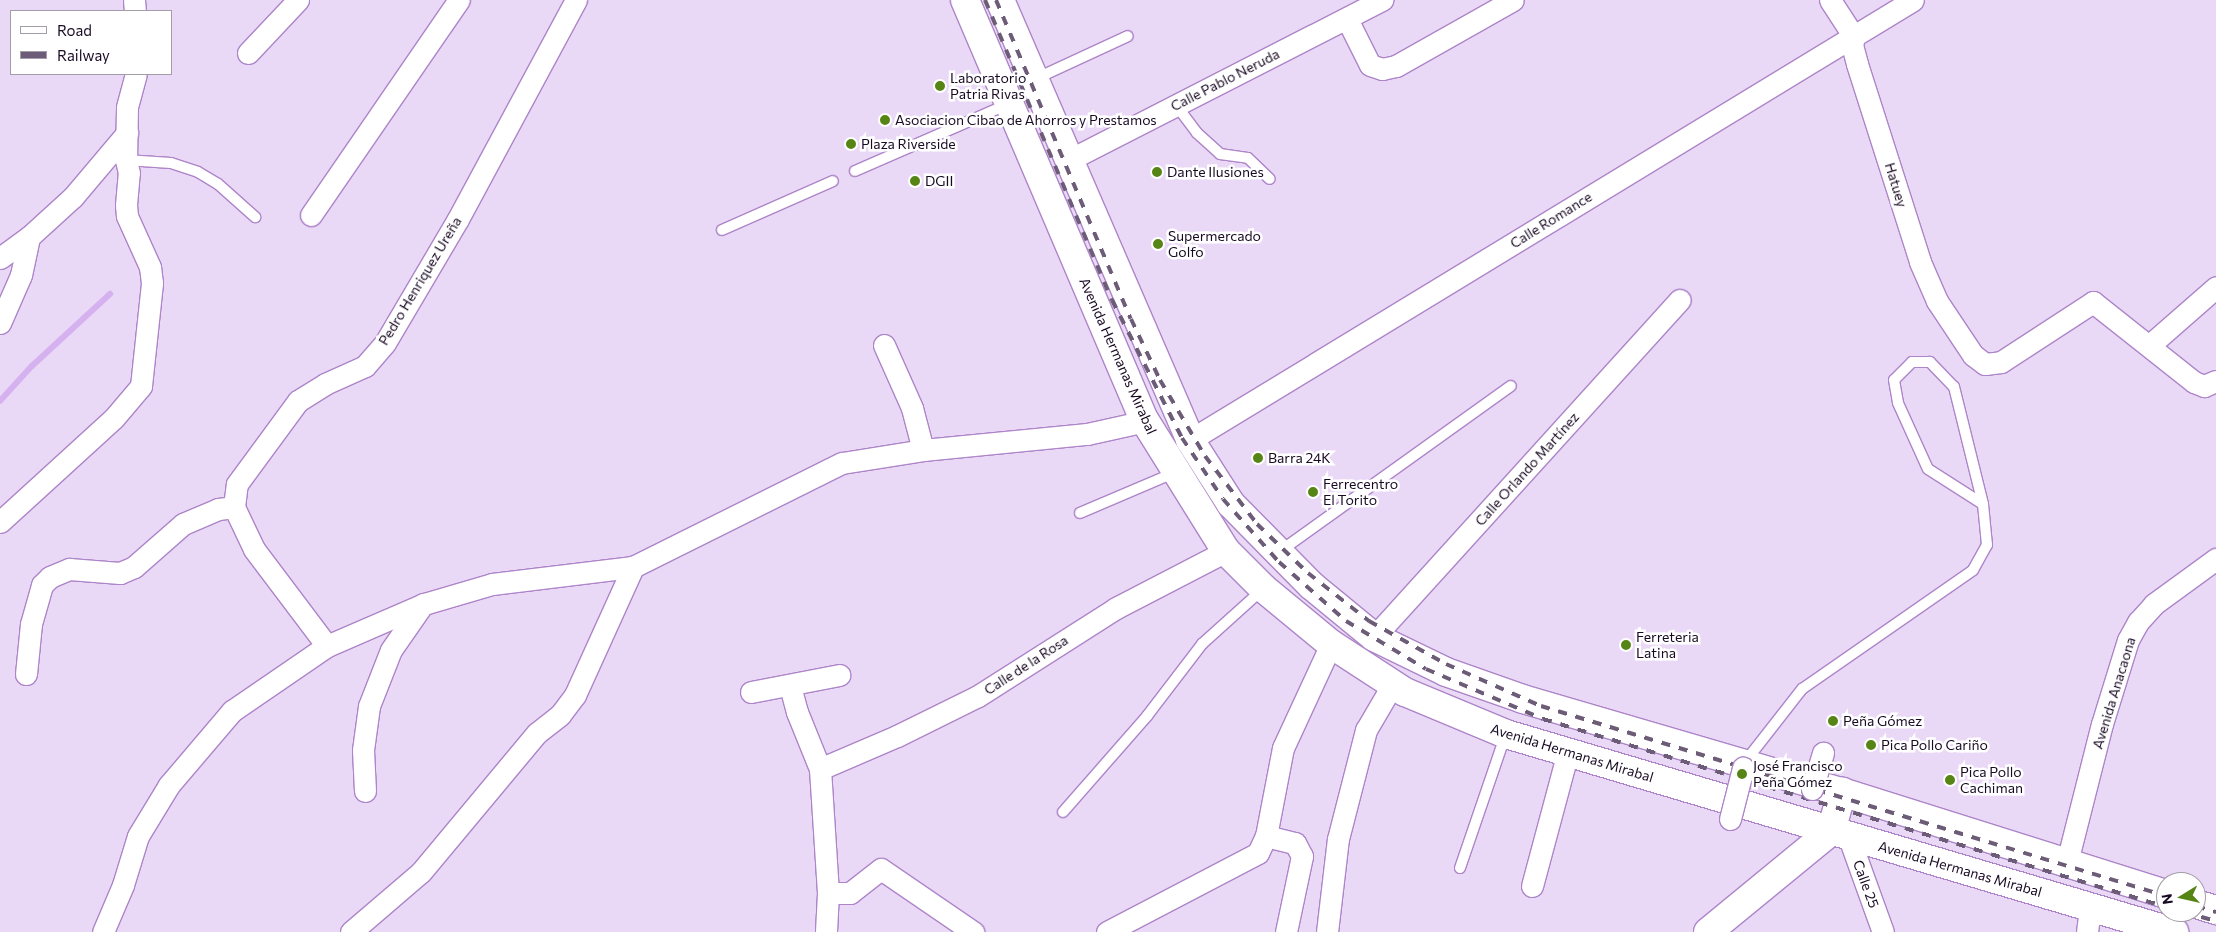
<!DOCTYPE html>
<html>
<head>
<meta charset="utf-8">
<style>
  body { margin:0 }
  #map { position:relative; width:2216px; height:932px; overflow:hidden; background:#ead9f6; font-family:Commissioner,sans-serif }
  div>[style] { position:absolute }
  .stream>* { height:5.5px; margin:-2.75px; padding:0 2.75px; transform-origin:2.75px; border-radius:2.75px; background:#d6b1f0 }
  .roads { filter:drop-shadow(1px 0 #ad85c8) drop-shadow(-1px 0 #ad85c8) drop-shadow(0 1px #ad85c8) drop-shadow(0 -1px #ad85c8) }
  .lane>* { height:10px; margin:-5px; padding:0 5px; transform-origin:5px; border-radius:5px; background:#fff }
  .street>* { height:21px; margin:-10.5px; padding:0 10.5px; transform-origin:10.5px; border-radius:10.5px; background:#fff }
  .secondary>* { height:28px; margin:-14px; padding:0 14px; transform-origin:14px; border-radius:14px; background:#fff }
  .primary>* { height:28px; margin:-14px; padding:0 14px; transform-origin:14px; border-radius:14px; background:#fff }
  .rail>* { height:4px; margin-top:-2px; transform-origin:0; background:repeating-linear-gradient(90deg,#6c5c77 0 9px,transparent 0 18px) }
  .bridges { filter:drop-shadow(1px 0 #ad85c8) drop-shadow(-1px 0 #ad85c8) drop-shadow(0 1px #ad85c8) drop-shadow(0 -1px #ad85c8) }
  .street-bridge>* { height:21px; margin:-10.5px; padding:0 10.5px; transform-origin:10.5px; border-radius:10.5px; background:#fff }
  .dots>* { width:14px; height:14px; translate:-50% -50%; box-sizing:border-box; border:2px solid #fff; border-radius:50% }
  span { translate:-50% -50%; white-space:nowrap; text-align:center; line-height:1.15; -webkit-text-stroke:5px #fff; paint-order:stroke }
  .poi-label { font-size:14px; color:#190a23 }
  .left { translate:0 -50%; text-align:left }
  .street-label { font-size:14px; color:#190a23 }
  .legend { position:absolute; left:10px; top:10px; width:162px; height:65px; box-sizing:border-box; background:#fff; border:1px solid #a39da7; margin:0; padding:6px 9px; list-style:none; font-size:15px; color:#190a23 }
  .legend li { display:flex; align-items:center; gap:10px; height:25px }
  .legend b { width:25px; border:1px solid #a39da7 }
  .north { position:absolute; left:2156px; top:872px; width:50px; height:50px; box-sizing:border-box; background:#fff; border:1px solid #a39da7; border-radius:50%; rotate:261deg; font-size:14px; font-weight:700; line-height:20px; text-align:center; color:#190a23 }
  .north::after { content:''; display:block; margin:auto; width:18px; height:22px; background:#568516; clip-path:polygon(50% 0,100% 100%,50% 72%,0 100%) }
</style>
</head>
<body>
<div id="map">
  <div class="stream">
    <div style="left:0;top:401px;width:47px;rotate:-47.6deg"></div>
    <div style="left:32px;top:366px;width:106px;rotate:-42.7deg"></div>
  </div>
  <div class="roads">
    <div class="lane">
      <div style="left:1035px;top:79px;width:102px;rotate:-24.8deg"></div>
      <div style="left:1176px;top:105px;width:35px;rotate:53deg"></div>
      <div style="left:1197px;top:133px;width:31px;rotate:42deg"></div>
      <div style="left:1220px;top:154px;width:28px;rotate:8deg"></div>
      <div style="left:1248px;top:158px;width:30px;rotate:44deg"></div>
      <div style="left:126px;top:160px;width:45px;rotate:3.8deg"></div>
      <div style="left:171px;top:163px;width:28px;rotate:18deg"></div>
      <div style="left:198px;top:172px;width:23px;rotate:31deg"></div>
      <div style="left:218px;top:184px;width:50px;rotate:41.7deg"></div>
      <div style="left:855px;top:171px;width:167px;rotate:-23.6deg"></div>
      <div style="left:722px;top:230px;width:121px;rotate:-23.8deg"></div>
      <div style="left:1080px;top:513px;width:102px;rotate:-23.1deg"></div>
      <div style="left:1279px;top:552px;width:285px;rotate:-35.6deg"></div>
      <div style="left:1745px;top:762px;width:93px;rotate:-52deg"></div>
      <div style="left:1802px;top:689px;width:208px;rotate:-34.8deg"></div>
      <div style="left:1973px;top:570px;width:29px;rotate:-61deg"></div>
      <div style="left:1987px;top:545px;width:41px;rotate:-95.6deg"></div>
      <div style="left:1983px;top:504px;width:121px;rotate:-103.9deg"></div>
      <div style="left:1954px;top:387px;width:35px;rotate:-134deg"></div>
      <div style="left:1930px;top:362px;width:18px;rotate:180deg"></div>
      <div style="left:1912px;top:362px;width:25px;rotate:135deg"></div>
      <div style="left:1894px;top:380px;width:23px;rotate:80deg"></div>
      <div style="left:1898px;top:403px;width:72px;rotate:65.6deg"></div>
      <div style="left:1928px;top:469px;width:65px;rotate:32.5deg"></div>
      <div style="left:1063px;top:812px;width:128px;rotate:-48.8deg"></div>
      <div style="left:1147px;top:716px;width:91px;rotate:-52.6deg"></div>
      <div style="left:1202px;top:644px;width:82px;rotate:-42deg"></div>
      <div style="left:1460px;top:868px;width:142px;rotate:-71.1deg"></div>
    </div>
    <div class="street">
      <div style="left:134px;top:0;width:11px;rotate:85deg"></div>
      <div style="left:1830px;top:0;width:44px;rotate:57deg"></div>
      <div style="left:1854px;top:37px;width:8px;rotate:104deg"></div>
      <div style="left:1852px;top:45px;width:20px;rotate:75deg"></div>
      <div style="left:1857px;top:64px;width:208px;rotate:72.3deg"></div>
      <div style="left:1920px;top:262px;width:43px;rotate:66.4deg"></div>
      <div style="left:1937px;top:301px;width:65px;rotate:56.3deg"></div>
      <div style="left:1973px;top:355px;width:15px;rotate:37deg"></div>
      <div style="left:1985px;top:364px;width:16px;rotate:-7deg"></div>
      <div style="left:2001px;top:362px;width:110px;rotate:-33.1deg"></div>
      <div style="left:2093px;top:302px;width:129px;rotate:38.4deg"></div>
      <div style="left:2194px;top:382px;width:11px;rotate:22deg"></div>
      <div style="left:2204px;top:386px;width:13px;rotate:-23deg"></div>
      <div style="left:1347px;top:19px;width:51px;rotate:63.4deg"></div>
      <div style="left:1370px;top:65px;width:13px;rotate:18deg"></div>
      <div style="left:1382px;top:69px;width:14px;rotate:-12deg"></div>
      <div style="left:1396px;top:66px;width:134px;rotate:-29.4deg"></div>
      <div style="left:248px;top:53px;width:73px;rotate:-46.7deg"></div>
      <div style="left:1069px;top:160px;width:352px;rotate:-27.1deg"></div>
      <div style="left:311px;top:215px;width:261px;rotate:-55.5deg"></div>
      <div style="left:0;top:258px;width:36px;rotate:-36deg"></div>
      <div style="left:0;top:323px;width:52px;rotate:-66.4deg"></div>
      <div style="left:21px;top:275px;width:39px;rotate:-78deg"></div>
      <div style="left:29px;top:237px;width:59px;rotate:-42.3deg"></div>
      <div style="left:73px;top:197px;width:84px;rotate:-49.8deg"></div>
      <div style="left:2151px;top:344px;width:86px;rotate:-41.2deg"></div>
      <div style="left:884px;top:345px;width:69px;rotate:66deg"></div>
      <div style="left:912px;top:408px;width:43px;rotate:75.3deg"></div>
      <div style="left:1190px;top:440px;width:846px;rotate:-31.32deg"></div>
      <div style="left:0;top:522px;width:154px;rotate:-42.4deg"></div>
      <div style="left:114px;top:418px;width:42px;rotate:-49.8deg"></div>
      <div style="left:141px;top:386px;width:104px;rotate:-83.9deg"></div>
      <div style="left:152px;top:283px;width:16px;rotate:-97deg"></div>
      <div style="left:150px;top:267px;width:56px;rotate:-114.3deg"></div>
      <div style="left:127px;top:216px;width:11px;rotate:-95deg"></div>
      <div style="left:126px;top:205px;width:32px;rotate:-85deg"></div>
      <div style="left:129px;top:173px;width:13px;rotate:-103deg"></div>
      <div style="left:126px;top:160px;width:53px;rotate:-88.9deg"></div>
      <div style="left:127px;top:107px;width:34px;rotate:-75deg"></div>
      <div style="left:1374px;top:637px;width:455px;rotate:-47.8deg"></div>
      <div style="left:327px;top:646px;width:121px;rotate:-127deg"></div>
      <div style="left:254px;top:549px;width:47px;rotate:-115.5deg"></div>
      <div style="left:234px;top:507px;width:23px;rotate:-83deg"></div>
      <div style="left:237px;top:484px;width:103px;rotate:-53.7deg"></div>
      <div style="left:298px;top:401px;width:32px;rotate:-32deg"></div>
      <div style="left:325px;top:384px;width:44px;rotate:-24.2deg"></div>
      <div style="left:365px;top:366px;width:30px;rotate:-49deg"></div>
      <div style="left:385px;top:343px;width:144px;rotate:-59.5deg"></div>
      <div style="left:458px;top:219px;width:249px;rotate:-61.7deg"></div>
      <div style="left:26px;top:674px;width:50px;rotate:-84.3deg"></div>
      <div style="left:31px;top:624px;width:41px;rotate:-74.2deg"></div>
      <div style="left:42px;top:585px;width:11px;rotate:-45deg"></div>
      <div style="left:50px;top:577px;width:21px;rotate:-23deg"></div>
      <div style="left:69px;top:569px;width:51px;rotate:4.5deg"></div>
      <div style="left:120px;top:573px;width:15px;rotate:-23deg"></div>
      <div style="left:134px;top:567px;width:65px;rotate:-41.3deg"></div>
      <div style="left:183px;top:524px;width:38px;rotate:-23deg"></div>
      <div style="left:218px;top:509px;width:16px;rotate:-7deg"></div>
      <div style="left:790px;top:686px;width:27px;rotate:75deg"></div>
      <div style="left:797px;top:712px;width:61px;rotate:68deg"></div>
      <div style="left:820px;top:769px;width:124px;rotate:86.3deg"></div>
      <div style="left:828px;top:893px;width:39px;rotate:93deg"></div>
      <div style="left:751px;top:692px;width:90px;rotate:-10.9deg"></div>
      <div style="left:820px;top:769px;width:84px;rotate:-23.2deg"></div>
      <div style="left:897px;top:736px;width:90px;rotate:-26.3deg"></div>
      <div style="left:978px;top:696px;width:164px;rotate:-32.5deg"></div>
      <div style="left:1116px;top:608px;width:124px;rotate:-27.4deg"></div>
      <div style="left:365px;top:791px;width:41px;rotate:-92.8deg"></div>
      <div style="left:363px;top:750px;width:44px;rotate:-82.2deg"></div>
      <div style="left:369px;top:706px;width:60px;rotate:-68.6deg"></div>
      <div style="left:391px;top:650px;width:56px;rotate:-55.2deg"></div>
      <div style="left:1848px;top:835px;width:103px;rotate:70.2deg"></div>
      <div style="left:1266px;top:836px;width:30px;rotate:14deg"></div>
      <div style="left:1295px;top:843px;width:15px;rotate:62deg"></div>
      <div style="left:1302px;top:856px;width:78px;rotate:101.9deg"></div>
      <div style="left:2067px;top:862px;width:142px;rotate:-75.8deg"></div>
      <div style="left:2102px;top:724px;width:88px;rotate:-72.8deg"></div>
      <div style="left:2128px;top:640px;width:21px;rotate:-61deg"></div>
      <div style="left:2138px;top:622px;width:24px;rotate:-48deg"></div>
      <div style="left:2154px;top:604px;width:77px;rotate:-36deg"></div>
      <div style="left:1532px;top:886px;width:139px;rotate:-75deg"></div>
      <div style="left:828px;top:893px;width:22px"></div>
      <div style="left:850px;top:893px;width:39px;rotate:-38deg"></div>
      <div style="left:881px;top:869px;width:112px;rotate:34.4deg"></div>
      <div style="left:103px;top:932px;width:51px;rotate:-66.9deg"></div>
      <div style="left:123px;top:885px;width:51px;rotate:-73deg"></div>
      <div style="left:138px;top:836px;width:60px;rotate:-58.7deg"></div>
      <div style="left:169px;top:785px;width:97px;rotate:-49.6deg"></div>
      <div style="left:232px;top:711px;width:115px;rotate:-34.4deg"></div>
      <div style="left:327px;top:646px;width:106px;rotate:-23.4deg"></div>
      <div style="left:424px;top:604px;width:71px;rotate:-16.4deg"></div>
      <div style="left:492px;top:584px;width:142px;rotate:-6.9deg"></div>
      <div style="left:633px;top:567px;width:233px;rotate:-26.5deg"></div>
      <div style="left:842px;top:463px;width:82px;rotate:-9.1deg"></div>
      <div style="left:923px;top:450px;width:165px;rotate:-5.6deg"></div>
      <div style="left:1087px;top:434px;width:59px;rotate:-12.6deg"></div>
      <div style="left:351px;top:932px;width:92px;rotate:-40.6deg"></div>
      <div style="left:421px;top:872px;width:181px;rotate:-50.2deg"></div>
      <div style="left:537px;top:733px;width:29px;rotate:-38deg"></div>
      <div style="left:560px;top:715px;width:25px;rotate:-53deg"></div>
      <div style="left:575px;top:695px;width:141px;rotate:-65.6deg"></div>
      <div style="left:1107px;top:932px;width:170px;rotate:-27.6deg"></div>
      <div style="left:1258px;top:853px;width:19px;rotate:-65deg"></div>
      <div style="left:1266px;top:836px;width:90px;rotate:-79.1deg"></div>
      <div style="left:1283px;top:748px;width:115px;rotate:-65.2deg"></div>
      <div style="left:1327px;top:932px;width:94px;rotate:-83.3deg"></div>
      <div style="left:1338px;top:839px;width:113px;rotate:-75.6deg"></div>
      <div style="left:1366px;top:730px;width:53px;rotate:-59.6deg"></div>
      <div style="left:2087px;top:932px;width:25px;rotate:-83deg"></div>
    </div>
    <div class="secondary">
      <div style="left:1708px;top:932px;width:159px;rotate:-39.4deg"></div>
      <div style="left:1831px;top:831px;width:41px;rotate:-74.2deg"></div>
    </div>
    <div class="primary">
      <div style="left:965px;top:0;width:458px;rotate:66.9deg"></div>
      <div style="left:1145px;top:421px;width:153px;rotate:58.1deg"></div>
      <div style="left:1226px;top:551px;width:52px;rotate:45deg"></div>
      <div style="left:1263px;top:588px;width:88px;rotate:39.5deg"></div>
      <div style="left:1331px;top:644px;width:88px;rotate:33deg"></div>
      <div style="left:1405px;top:692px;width:109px;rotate:22.6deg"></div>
      <div style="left:1506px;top:734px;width:697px;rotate:16.51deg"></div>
      <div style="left:1000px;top:0;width:479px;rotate:66.6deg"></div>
      <div style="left:1190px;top:440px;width:76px;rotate:57.4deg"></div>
      <div style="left:1231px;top:504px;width:115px;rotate:45.4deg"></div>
      <div style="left:1312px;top:586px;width:80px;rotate:39.4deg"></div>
      <div style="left:1374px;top:637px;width:80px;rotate:25.9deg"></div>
      <div style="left:1446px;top:672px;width:82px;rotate:19.3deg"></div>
      <div style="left:1523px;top:699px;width:332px;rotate:16.3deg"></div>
      <div style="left:1842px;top:792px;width:340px;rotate:17.5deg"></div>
      <div style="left:2196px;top:904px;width:21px;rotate:17deg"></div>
    </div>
  </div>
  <div class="rail">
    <div style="left:985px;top:0;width:326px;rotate:67.1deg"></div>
    <div style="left:1112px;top:300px;width:155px;rotate:63.1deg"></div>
    <div style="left:1182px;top:438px;width:73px;rotate:56.1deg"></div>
    <div style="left:1223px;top:499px;width:84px;rotate:48.4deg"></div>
    <div style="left:1279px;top:562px;width:89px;rotate:41.4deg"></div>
    <div style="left:1346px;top:621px;width:93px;rotate:31deg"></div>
    <div style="left:1426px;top:669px;width:127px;rotate:23.1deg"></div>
    <div style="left:1543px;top:719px;width:651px;rotate:16.79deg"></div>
    <div style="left:996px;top:0;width:346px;rotate:67.1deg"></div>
    <div style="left:1131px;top:319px;width:68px;rotate:64.6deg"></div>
    <div style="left:1160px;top:380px;width:88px;rotate:59.4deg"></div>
    <div style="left:1205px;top:456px;width:86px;rotate:52.6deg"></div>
    <div style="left:1257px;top:524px;width:71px;rotate:43.9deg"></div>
    <div style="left:1308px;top:573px;width:78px;rotate:38.2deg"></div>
    <div style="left:1369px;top:621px;width:88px;rotate:29.2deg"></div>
    <div style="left:1446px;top:664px;width:104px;rotate:23.9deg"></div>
    <div style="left:1541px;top:706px;width:653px;rotate:16.91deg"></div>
    <div style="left:2196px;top:906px;width:21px;rotate:17deg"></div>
    <div style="left:2184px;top:912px;width:33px;rotate:16deg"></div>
  </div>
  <div class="bridges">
    <div class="street-bridge">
      <div style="left:1812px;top:789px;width:38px;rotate:-73deg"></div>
      <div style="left:1730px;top:819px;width:53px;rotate:-75.7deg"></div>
    </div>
  </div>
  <div class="dots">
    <div style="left:940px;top:86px;background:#568516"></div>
    <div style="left:885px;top:120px;background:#568516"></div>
    <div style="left:851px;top:144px;background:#568516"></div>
    <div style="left:1157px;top:172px;background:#568516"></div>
    <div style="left:915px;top:181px;background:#568516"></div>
    <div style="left:1158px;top:244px;background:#568516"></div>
    <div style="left:1258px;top:458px;background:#568516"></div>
    <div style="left:1313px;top:492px;background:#568516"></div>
    <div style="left:1626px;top:645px;background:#568516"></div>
    <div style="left:1833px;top:721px;background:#568516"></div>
    <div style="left:1871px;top:745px;background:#568516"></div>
    <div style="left:1742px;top:774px;background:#568516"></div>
    <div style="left:1950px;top:780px;background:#568516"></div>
  </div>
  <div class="poi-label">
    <span class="left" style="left:950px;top:86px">Laboratorio<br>Patria Rivas</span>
    <span class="left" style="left:895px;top:120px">Asociacion Cibao de Ahorros y Prestamos</span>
    <span class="left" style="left:861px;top:144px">Plaza Riverside</span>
    <span class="left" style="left:1167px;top:172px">Dante Ilusiones</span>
    <span class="left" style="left:925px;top:181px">DGII</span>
    <span class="left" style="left:1168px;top:244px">Supermercado<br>Golfo</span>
    <span class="left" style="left:1268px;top:458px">Barra 24K</span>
    <span class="left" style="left:1323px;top:492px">Ferrecentro<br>El Torito</span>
    <span class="left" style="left:1636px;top:645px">Ferreteria<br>Latina</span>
    <span class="left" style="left:1843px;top:721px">Peña Gómez</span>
    <span class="left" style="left:1881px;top:745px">Pica Pollo Cariño</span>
    <span class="left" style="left:1753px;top:774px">José Francisco<br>Peña Gómez</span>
    <span class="left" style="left:1960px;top:780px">Pica Pollo<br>Cachiman</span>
  </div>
  <div class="street-label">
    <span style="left:1225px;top:80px;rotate:-27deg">Calle Pablo Neruda</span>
    <span style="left:1896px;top:185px;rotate:73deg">Hatuey</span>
    <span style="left:1551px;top:220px;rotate:-32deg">Calle Romance</span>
    <span style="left:420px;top:281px;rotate:-59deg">Pedro Henriquez Ureña</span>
    <span style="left:1118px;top:356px;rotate:66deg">Avenida Hermanas Mirabal</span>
    <span style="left:1527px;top:469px;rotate:-48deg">Calle Orlando Martínez</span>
    <span style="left:1026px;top:665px;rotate:-33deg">Calle de la Rosa</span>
    <span style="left:2114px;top:693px;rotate:-73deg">Avenida Anacaona</span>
    <span style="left:1572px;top:753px;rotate:17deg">Avenida Hermanas Mirabal</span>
    <span style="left:1960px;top:869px;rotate:16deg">Avenida Hermanas Mirabal</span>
    <span style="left:1866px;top:884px;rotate:70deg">Calle 25</span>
  </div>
  <ul class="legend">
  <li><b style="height:6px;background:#fff"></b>Road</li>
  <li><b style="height:6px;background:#6c5c77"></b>Railway</li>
  </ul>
  <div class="north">N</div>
</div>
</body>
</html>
